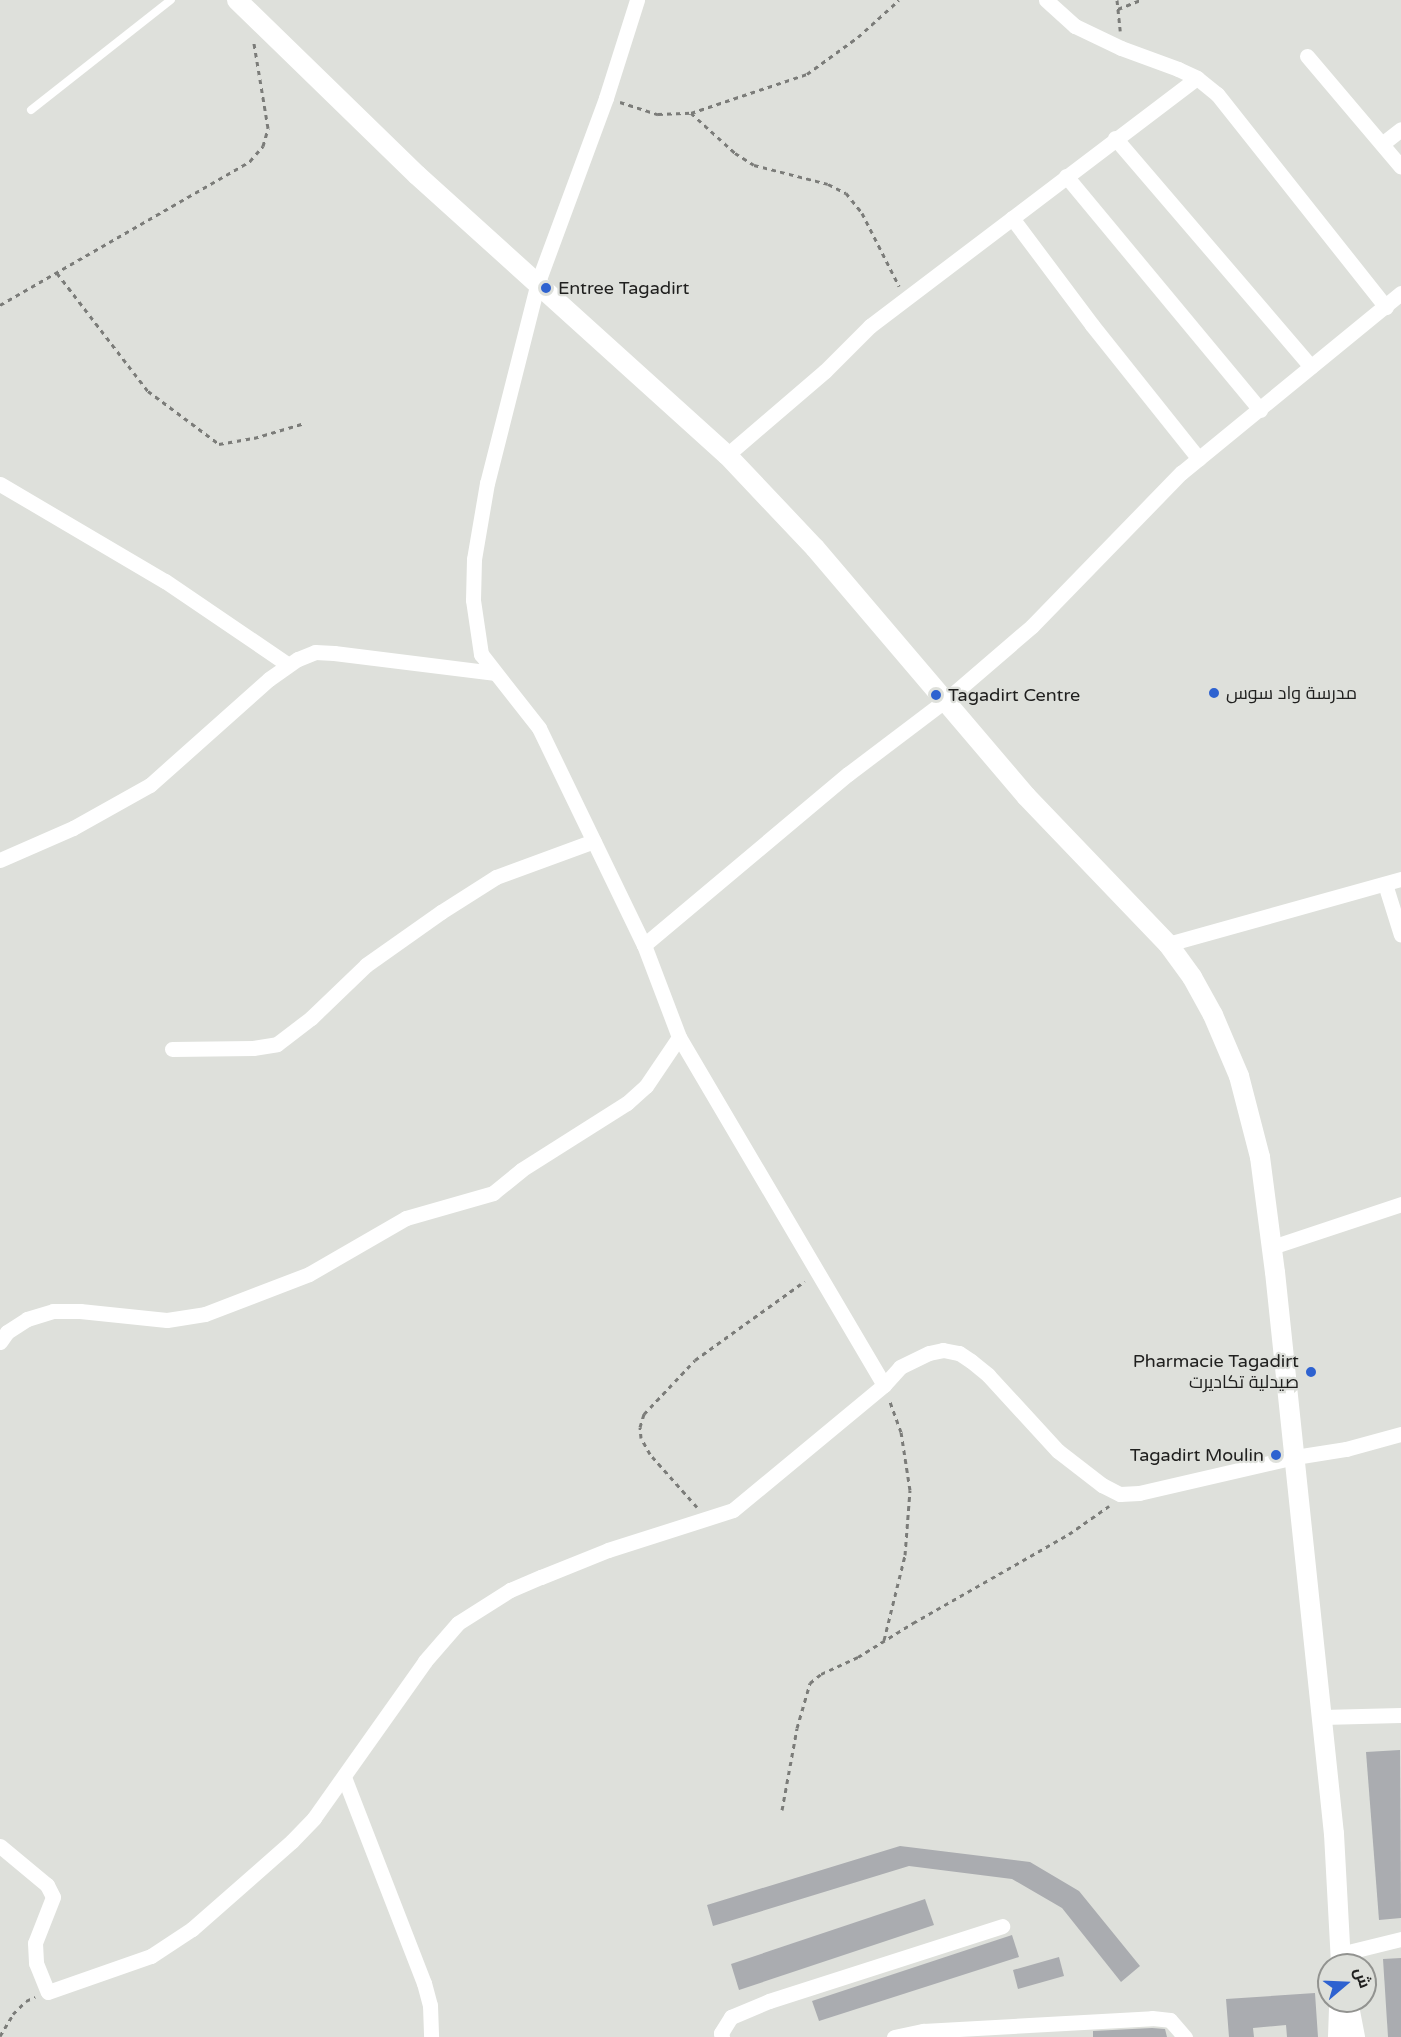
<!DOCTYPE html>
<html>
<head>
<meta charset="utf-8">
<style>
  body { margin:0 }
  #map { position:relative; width:1401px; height:2037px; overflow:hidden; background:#dee0db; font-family:"Varela Round",Cairo,sans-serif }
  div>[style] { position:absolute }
  .building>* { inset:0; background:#aaacb0 }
  .path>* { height:3px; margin-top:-1.5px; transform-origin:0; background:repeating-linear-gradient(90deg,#7b7c79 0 4.5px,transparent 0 9px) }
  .service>* { height:8px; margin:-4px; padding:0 4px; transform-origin:4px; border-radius:4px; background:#fff }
  .minor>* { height:15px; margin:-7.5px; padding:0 7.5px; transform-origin:7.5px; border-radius:7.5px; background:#fff }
  .tertiary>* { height:20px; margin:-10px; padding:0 10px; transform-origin:10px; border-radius:10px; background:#fff }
  .dots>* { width:16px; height:16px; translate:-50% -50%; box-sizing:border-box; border:3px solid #dee0db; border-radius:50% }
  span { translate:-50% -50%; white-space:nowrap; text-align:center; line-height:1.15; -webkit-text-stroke:4.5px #dee0db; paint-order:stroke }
  .poi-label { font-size:18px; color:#20201f }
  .left { translate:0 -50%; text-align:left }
  .right { translate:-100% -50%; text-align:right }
  .north { position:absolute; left:1317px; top:1953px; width:60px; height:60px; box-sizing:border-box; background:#dee0db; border:2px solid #929390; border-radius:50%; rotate:71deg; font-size:16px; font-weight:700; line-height:24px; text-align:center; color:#20201f }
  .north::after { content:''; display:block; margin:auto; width:21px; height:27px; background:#2e62d0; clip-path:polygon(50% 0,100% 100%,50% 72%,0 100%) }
</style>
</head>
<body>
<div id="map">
  <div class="building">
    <div style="clip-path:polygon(1400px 1750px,1401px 1918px,1379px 1920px,1366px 1752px)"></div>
    <div style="clip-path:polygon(900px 1846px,1030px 1862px,1079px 1891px,1140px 1966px,1121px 1982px,1062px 1908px,1012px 1879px,909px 1866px,713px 1926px,707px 1905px)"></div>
    <div style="clip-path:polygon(925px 1899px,934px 1925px,739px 1990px,731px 1964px)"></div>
    <div style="clip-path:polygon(1012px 1935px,1019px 1957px,819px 2021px,812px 2001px)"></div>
    <div style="clip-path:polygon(1059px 1957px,1064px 1976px,1018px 1989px,1013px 1970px)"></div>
    <div style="clip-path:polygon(1401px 1958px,1401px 2037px,1388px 2037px,1383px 1959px)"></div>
    <div style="clip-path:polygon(1315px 1993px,1318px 2037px,1287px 2037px,1286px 2025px,1253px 2028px,1254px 2037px,1229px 2037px,1226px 1999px)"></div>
    <div style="clip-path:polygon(1152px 2028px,1165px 2029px,1167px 2037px,1093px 2037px,1093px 2031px)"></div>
  </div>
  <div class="path">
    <div style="left:1117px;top:0;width:31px;rotate:84deg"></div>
    <div style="left:1118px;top:9px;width:24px;rotate:-22deg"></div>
    <div style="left:620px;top:102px;width:40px;rotate:18deg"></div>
    <div style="left:658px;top:114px;width:33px;rotate:-2deg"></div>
    <div style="left:691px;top:113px;width:122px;rotate:-18.6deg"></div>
    <div style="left:807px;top:74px;width:63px;rotate:-36deg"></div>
    <div style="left:858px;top:37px;width:55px;rotate:-42.1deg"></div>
    <div style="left:691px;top:113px;width:59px;rotate:42.3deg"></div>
    <div style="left:735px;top:153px;width:22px;rotate:32deg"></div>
    <div style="left:754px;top:165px;width:76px;rotate:14.4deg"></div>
    <div style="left:828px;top:184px;width:20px;rotate:27deg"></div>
    <div style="left:846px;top:193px;width:26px;rotate:51deg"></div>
    <div style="left:862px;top:213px;width:82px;rotate:63.1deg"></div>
    <div style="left:57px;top:273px;width:149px;rotate:52.4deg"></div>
    <div style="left:148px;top:391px;width:89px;rotate:36.7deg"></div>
    <div style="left:219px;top:444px;width:36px;rotate:-10deg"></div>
    <div style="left:254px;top:438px;width:53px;rotate:-16.4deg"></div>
    <div style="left:0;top:305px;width:289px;rotate:-29.9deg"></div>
    <div style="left:250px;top:161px;width:20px;rotate:-49deg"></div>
    <div style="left:263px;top:146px;width:19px;rotate:-74deg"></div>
    <div style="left:268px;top:128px;width:86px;rotate:-99.4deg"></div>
    <div style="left:697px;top:1507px;width:71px;rotate:-131.6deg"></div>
    <div style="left:650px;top:1454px;width:18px;rotate:-119deg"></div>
    <div style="left:641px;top:1438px;width:11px;rotate:-95deg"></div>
    <div style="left:640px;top:1427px;width:14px;rotate:-73deg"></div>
    <div style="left:644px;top:1414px;width:74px;rotate:-46.6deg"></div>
    <div style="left:695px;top:1360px;width:135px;rotate:-35.7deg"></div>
    <div style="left:884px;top:1640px;width:88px;rotate:-76.1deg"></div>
    <div style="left:905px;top:1555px;width:65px;rotate:-85.6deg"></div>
    <div style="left:910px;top:1490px;width:59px;rotate:-98.8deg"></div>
    <div style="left:901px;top:1432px;width:35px;rotate:-110deg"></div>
    <div style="left:782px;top:1810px;width:83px;rotate:-79.6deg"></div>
    <div style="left:797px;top:1728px;width:47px;rotate:-73.9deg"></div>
    <div style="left:810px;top:1683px;width:14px;rotate:-39deg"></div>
    <div style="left:821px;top:1674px;width:41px;rotate:-24.7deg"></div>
    <div style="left:858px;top:1657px;width:65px;rotate:-31.7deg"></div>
    <div style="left:913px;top:1623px;width:180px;rotate:-29.7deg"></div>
    <div style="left:1069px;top:1534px;width:49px;rotate:-35deg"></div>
    <div style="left:0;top:2036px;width:26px;rotate:-59deg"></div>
    <div style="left:13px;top:2014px;width:18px;rotate:-45deg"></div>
    <div style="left:26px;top:2001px;width:10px;rotate:-24deg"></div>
  </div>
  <div class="service">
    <div style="left:31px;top:110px;width:178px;rotate:-38.2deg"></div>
  </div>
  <div class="minor">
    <div style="left:637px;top:0;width:103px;rotate:107.6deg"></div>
    <div style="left:606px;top:98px;width:196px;rotate:110.3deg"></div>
    <div style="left:538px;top:282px;width:207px;rotate:104.2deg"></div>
    <div style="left:487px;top:483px;width:77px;rotate:99.7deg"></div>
    <div style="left:474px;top:559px;width:41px;rotate:91.4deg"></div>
    <div style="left:473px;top:600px;width:55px;rotate:81.6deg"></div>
    <div style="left:481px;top:654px;width:94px;rotate:51.9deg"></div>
    <div style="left:539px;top:728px;width:241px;rotate:64.2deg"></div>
    <div style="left:1046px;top:0;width:39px;rotate:42deg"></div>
    <div style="left:1075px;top:26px;width:51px;rotate:25.6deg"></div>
    <div style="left:1121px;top:48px;width:61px;rotate:20.2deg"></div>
    <div style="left:1178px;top:69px;width:21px;rotate:25deg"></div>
    <div style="left:1197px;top:78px;width:26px;rotate:39deg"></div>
    <div style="left:1217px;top:94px;width:272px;rotate:51.6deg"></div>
    <div style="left:1307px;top:56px;width:145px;rotate:49.7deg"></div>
    <div style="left:1115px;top:138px;width:301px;rotate:49.4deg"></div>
    <div style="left:1382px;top:144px;width:24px;rotate:-38deg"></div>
    <div style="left:1066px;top:176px;width:304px;rotate:50.3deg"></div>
    <div style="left:1012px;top:218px;width:134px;rotate:53.2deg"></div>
    <div style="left:1092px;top:325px;width:171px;rotate:51.4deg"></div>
    <div style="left:727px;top:455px;width:129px;rotate:-40.6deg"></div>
    <div style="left:825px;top:371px;width:64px;rotate:-45deg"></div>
    <div style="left:870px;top:326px;width:410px;rotate:-37.2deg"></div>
    <div style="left:0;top:484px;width:191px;rotate:30.5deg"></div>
    <div style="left:165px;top:581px;width:148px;rotate:34.2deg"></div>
    <div style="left:0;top:860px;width:80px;rotate:-23.7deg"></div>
    <div style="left:73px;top:828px;width:88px;rotate:-29.2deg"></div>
    <div style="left:150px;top:785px;width:159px;rotate:-41.7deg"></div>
    <div style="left:269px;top:679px;width:35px;rotate:-35deg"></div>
    <div style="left:298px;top:659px;width:18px;rotate:-22deg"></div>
    <div style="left:315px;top:652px;width:19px;rotate:3deg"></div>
    <div style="left:334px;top:653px;width:161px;rotate:7.1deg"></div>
    <div style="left:1385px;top:884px;width:53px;rotate:72.6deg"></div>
    <div style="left:1168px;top:944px;width:242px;rotate:-15.6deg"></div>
    <div style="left:679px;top:1037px;width:404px;rotate:59.5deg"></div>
    <div style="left:172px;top:1049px;width:81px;rotate:-0.7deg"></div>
    <div style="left:253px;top:1048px;width:24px;rotate:-9deg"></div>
    <div style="left:277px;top:1044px;width:43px;rotate:-37.4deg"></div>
    <div style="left:311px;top:1018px;width:76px;rotate:-43.9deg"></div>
    <div style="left:366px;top:965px;width:92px;rotate:-35.2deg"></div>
    <div style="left:441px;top:912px;width:65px;rotate:-32.5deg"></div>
    <div style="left:496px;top:877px;width:104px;rotate:-20.2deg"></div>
    <div style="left:1272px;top:1247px;width:136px;rotate:-18.4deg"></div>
    <div style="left:0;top:1342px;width:12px;rotate:-55deg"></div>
    <div style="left:7px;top:1332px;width:24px;rotate:-33deg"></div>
    <div style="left:27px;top:1319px;width:27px;rotate:-17deg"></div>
    <div style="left:53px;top:1311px;width:27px"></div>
    <div style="left:80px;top:1311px;width:87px;rotate:5.9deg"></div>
    <div style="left:167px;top:1320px;width:38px;rotate:-9deg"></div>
    <div style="left:205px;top:1314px;width:111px;rotate:-21deg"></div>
    <div style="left:309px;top:1274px;width:112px;rotate:-30deg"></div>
    <div style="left:406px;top:1218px;width:91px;rotate:-16deg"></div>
    <div style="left:493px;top:1193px;width:36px;rotate:-39deg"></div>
    <div style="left:521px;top:1170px;width:125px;rotate:-32.3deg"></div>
    <div style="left:627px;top:1103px;width:25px;rotate:-42deg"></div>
    <div style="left:646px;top:1086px;width:59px;rotate:-56deg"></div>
    <div style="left:679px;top:1037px;width:98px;rotate:-110.8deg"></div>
    <div style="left:644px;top:945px;width:266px;rotate:-40deg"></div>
    <div style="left:848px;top:774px;width:123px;rotate:-37.1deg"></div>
    <div style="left:946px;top:700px;width:113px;rotate:-40.7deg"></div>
    <div style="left:1032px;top:626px;width:214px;rotate:-45.8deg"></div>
    <div style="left:1181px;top:473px;width:284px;rotate:-39.3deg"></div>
    <div style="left:1322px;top:1717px;width:79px;rotate:-1.5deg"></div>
    <div style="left:344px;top:1777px;width:221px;rotate:68.8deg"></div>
    <div style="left:424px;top:1983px;width:23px;rotate:75deg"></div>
    <div style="left:430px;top:2005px;width:32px;rotate:88deg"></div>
    <div style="left:0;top:1846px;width:61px;rotate:39.7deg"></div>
    <div style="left:47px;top:1885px;width:13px;rotate:63deg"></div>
    <div style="left:53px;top:1897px;width:49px;rotate:111.4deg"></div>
    <div style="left:35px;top:1943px;width:20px;rotate:87deg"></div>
    <div style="left:36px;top:1963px;width:31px;rotate:68deg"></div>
    <div style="left:48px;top:1992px;width:109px;rotate:-19.3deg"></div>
    <div style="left:151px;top:1956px;width:49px;rotate:-33.4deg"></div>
    <div style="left:192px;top:1929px;width:133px;rotate:-41.3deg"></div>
    <div style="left:292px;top:1841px;width:32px;rotate:-46deg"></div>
    <div style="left:314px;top:1818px;width:192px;rotate:-54.7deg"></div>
    <div style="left:425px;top:1661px;width:50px;rotate:-49deg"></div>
    <div style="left:458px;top:1623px;width:62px;rotate:-32.4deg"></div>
    <div style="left:510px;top:1590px;width:34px;rotate:-23deg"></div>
    <div style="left:541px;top:1577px;width:72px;rotate:-21.9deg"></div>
    <div style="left:608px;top:1550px;width:131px;rotate:-17.7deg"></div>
    <div style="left:733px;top:1510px;width:196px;rotate:-39.6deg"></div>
    <div style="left:884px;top:1385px;width:24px;rotate:-48deg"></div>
    <div style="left:900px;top:1367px;width:32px;rotate:-26deg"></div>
    <div style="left:929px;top:1353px;width:14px;rotate:-12deg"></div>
    <div style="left:943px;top:1350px;width:16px;rotate:11deg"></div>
    <div style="left:959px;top:1353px;width:14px;rotate:34deg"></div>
    <div style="left:971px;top:1361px;width:22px;rotate:39deg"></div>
    <div style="left:988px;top:1375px;width:103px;rotate:47.4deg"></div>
    <div style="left:1058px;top:1451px;width:56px;rotate:37.7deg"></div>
    <div style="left:1102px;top:1485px;width:20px;rotate:27deg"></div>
    <div style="left:1120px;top:1494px;width:19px;rotate:-3deg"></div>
    <div style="left:1139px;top:1493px;width:160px;rotate:-13deg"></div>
    <div style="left:1295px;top:1457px;width:52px;rotate:-8.9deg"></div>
    <div style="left:1346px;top:1449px;width:57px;rotate:-15.3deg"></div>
    <div style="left:1340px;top:1954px;width:63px;rotate:-13.8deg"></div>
    <div style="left:722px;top:2037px;width:4px;rotate:-104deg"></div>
    <div style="left:721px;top:2033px;width:19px;rotate:-58deg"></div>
    <div style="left:731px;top:2017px;width:41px;rotate:-22.8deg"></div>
    <div style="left:769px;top:2001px;width:245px;rotate:-17.8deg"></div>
    <div style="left:894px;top:2037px;width:30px;rotate:-12deg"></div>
    <div style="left:923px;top:2031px;width:229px;rotate:-3.2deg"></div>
    <div style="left:1152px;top:2018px;width:18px;rotate:6deg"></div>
    <div style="left:1170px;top:2020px;width:23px;rotate:49deg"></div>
  </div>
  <div class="tertiary">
    <div style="left:237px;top:0;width:251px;rotate:44.2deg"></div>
    <div style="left:417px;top:175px;width:418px;rotate:42.1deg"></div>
    <div style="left:727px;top:455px;width:128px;rotate:46.6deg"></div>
    <div style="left:815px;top:548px;width:326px;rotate:49.6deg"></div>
    <div style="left:1026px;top:796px;width:205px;rotate:46.2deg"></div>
    <div style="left:1168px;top:944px;width:41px;rotate:54deg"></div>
    <div style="left:1192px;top:977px;width:43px;rotate:61.1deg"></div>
    <div style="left:1213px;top:1015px;width:66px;rotate:66.9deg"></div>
    <div style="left:1239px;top:1076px;width:84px;rotate:75.5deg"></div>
    <div style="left:1260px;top:1157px;width:116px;rotate:82.6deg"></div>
    <div style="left:1275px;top:1272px;width:565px;rotate:84.01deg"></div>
    <div style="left:1334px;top:1834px;width:131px;rotate:86.9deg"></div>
    <div style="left:1348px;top:2001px;width:37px;rotate:79deg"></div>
    <div style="left:1338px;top:2037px;width:36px;rotate:-88deg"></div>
  </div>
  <div class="dots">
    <div style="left:546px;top:288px;background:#2e62d0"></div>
    <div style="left:1214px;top:693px;background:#2e62d0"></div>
    <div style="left:936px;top:695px;background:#2e62d0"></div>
    <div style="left:1311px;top:1372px;background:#2e62d0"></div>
    <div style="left:1276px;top:1455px;background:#2e62d0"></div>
  </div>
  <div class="poi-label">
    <span class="left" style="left:558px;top:288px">Entree Tagadirt</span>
    <span class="left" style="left:1226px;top:693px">مدرسة واد سوس</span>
    <span class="left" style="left:948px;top:695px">Tagadirt Centre</span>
    <span class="right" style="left:1299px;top:1372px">Pharmacie Tagadirt<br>صيدلية تكاديرت</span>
    <span class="right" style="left:1264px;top:1455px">Tagadirt Moulin</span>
  </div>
  <div class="north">ش</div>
</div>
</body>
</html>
